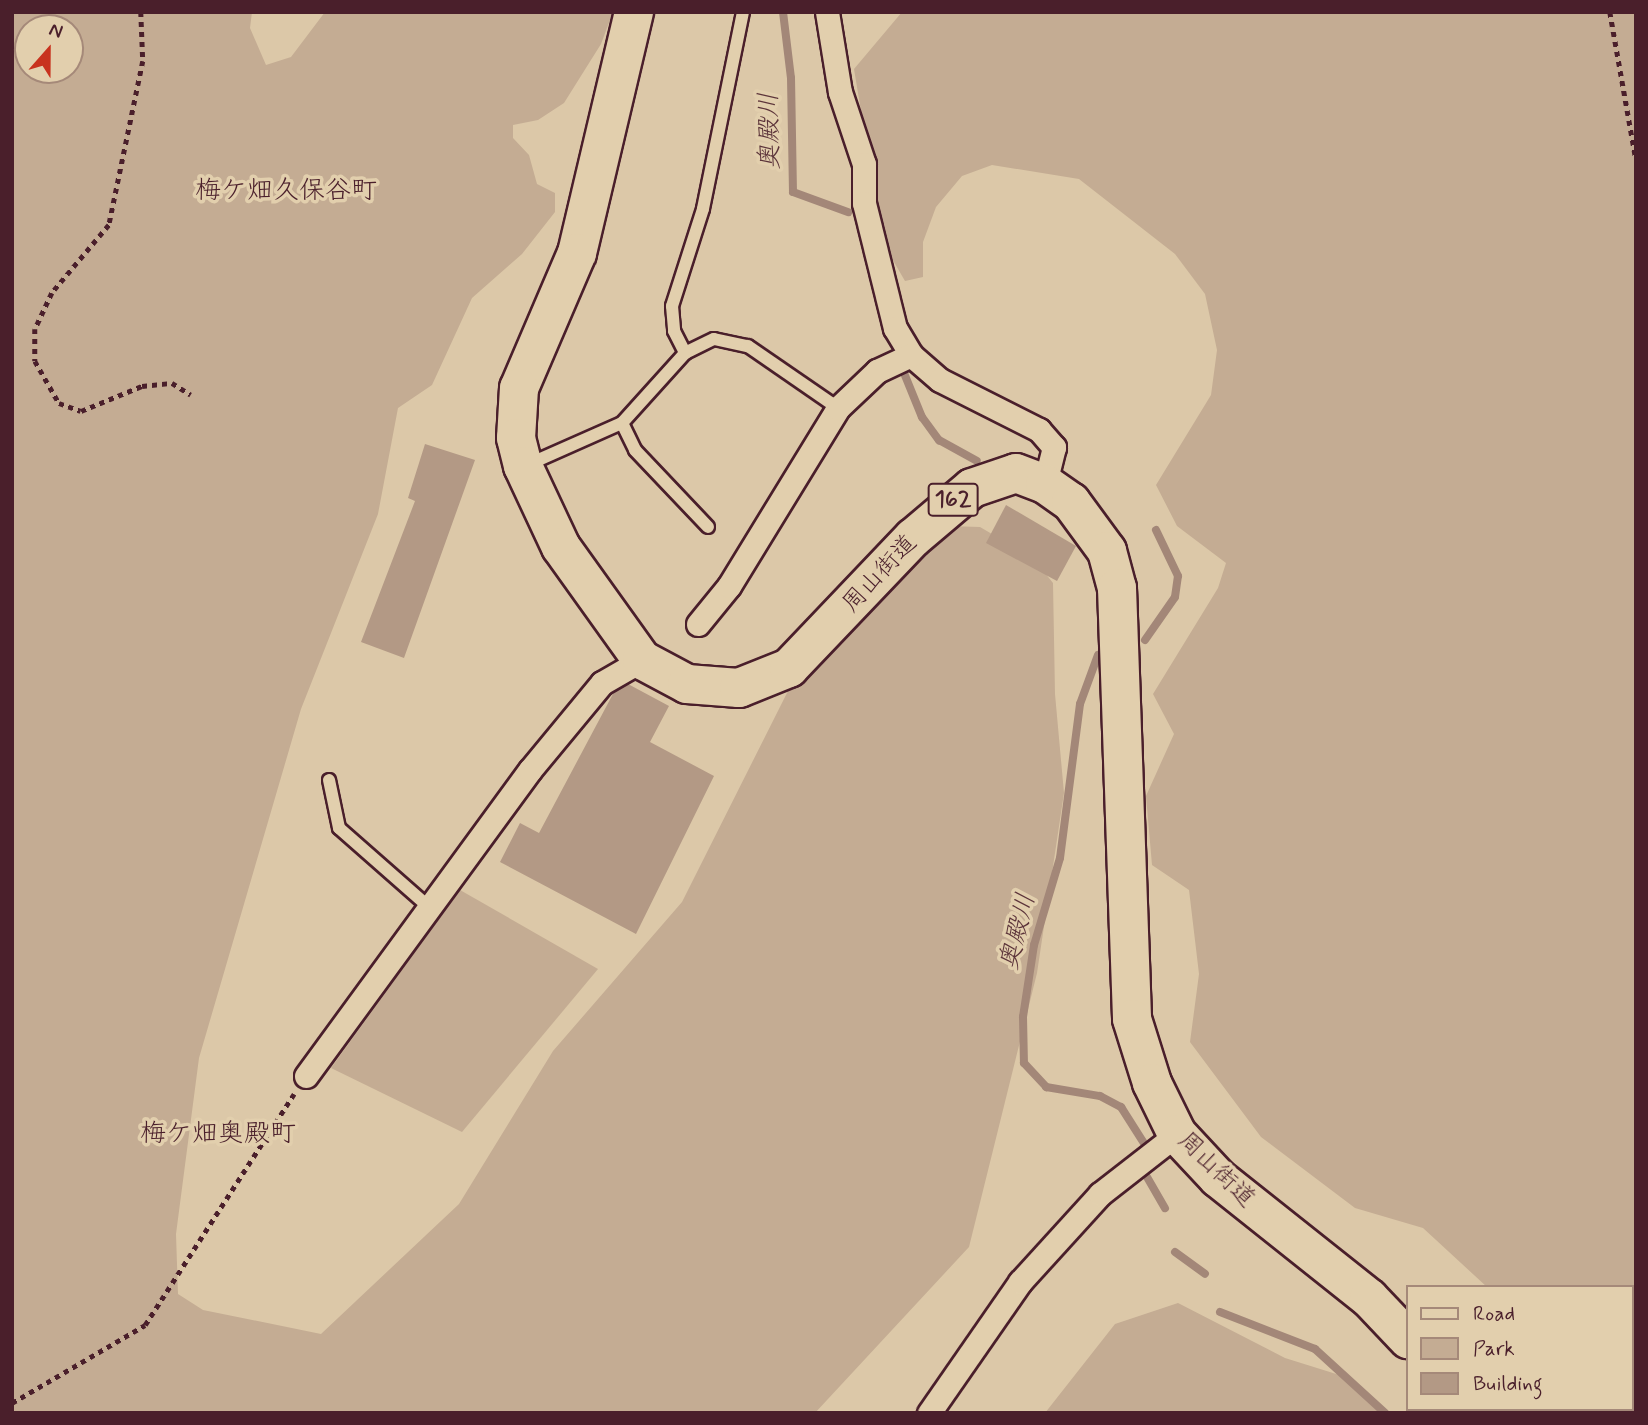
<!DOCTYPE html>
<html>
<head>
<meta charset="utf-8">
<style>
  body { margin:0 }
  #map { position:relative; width:1648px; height:1425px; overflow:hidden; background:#dcc8a8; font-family:Mynerve,"Klee One",sans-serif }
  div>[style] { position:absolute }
  .green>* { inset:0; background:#c4ac93 }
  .stream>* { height:8px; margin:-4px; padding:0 4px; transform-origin:4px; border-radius:4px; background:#a38778 }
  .building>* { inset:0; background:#b39985 }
  .path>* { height:4.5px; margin-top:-2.25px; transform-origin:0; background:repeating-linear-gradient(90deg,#4a1f2b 0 5px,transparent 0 10px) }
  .roads { filter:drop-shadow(2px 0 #4a1f2b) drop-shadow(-2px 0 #4a1f2b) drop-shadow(0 2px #4a1f2b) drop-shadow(0 -2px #4a1f2b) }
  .service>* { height:12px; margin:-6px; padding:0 6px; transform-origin:6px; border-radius:6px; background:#e2cfad }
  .minor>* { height:23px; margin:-11.5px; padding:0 11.5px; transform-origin:11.5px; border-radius:11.5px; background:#e2cfad }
  .trunk>* { height:38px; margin:-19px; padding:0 19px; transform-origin:19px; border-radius:19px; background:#e2cfad }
  span { translate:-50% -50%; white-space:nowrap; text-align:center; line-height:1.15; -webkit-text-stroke:7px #e2cfad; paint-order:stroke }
  .shield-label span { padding:2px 5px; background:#e2cfad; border:2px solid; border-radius:5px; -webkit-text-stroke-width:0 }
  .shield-label { font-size:23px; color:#4a1f2b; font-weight:700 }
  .street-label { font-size:24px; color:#4a1f2b }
  .water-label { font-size:26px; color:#5c343a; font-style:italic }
  .neighbourhood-label { font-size:26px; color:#4a1f2b }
  .frame { position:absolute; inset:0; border:14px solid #4a1f2b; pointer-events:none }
  .legend { position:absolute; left:1406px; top:1285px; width:228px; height:126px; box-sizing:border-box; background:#e2cfad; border:2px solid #a58979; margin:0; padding:9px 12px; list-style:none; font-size:21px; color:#4a1f2b }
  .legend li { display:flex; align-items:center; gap:14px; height:35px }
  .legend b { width:35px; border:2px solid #a58979 }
  .north { position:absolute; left:14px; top:14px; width:70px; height:70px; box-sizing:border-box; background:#e2cfad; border:2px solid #a58979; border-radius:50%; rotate:21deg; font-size:19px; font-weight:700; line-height:28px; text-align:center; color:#4a1f2b }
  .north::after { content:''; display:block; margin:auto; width:24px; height:32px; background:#c8321e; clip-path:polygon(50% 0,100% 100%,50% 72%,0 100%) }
</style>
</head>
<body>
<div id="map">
  <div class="green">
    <div style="clip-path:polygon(evenodd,12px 12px,252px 12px,250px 28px,266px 65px,291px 57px,325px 12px,613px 12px,601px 44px,564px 103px,538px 120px,513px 125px,513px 138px,529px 155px,537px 184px,555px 193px,555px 212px,522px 254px,472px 298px,432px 385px,398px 408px,378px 514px,301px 709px,199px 1058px,176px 1234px,178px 1294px,203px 1310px,321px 1334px,459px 1204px,553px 1051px,682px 902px,794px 679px,948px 526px,980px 527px,1033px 558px,1053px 583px,1055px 694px,1064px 793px,1037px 973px,969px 1247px,815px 1413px,12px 1413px,12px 12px,28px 28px,70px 28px,70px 70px,28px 70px,28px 28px)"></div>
    <div style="clip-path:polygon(902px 12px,1636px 12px,1636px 1413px,1510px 1409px,1632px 1409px,1632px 1287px,1487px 1287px,1423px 1228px,1355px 1208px,1261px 1137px,1190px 1042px,1199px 974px,1189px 890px,1152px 865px,1146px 796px,1174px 734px,1153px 694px,1218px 588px,1226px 563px,1177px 526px,1156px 485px,1211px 395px,1217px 350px,1205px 294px,1175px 254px,1079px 179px,992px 165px,962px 176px,936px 207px,923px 242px,923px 277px,905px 281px,883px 243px,854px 69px)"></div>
    <div style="clip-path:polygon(460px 890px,598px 969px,462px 1132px,331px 1068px)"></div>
    <div style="clip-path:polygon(1178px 1303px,1285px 1358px,1349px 1378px,1385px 1413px,1045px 1413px,1115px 1324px)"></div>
  </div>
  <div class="stream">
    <div style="left:783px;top:12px;width:66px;rotate:83.1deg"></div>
    <div style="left:791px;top:78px;width:114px;rotate:89deg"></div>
    <div style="left:793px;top:192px;width:59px;rotate:20deg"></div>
    <div style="left:904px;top:373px;width:48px;rotate:67.8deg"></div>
    <div style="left:922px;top:417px;width:29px;rotate:54deg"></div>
    <div style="left:939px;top:440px;width:43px;rotate:28.9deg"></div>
    <div style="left:1145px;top:640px;width:52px;rotate:-55.1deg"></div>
    <div style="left:1175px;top:597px;width:21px;rotate:-82deg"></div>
    <div style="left:1178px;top:576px;width:51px;rotate:-115.6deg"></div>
    <div style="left:1098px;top:655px;width:52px;rotate:110.2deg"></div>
    <div style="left:1080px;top:704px;width:155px;rotate:97.4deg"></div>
    <div style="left:1060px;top:858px;width:91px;rotate:106.6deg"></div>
    <div style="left:1034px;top:945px;width:73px;rotate:98.7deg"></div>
    <div style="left:1023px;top:1017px;width:46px;rotate:88.8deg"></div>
    <div style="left:1024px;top:1063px;width:33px;rotate:47deg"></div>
    <div style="left:1046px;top:1087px;width:55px;rotate:9.5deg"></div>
    <div style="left:1100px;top:1096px;width:24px;rotate:28deg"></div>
    <div style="left:1121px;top:1107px;width:49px;rotate:57.6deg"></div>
    <div style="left:1147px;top:1177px;width:36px;rotate:60deg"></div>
    <div style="left:1175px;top:1252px;width:37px;rotate:36deg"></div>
    <div style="left:1220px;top:1312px;width:102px;rotate:21.3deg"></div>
    <div style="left:1315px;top:1349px;width:95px;rotate:42.4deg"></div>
  </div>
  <div class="building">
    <div style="clip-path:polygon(425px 444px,475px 460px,404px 658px,361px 642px,415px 501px,408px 498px)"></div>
    <div style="clip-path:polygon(1006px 505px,1076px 546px,1057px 581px,986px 543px)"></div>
    <div style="clip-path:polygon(628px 684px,669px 706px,650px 742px,714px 776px,636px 934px,500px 862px,520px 823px,539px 833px,614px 692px)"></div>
  </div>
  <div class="path">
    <div style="left:141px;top:12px;width:49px;rotate:87.7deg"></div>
    <div style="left:143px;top:61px;width:167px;rotate:101.7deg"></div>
    <div style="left:109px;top:225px;width:89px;rotate:130deg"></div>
    <div style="left:52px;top:293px;width:40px;rotate:115deg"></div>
    <div style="left:35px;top:329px;width:32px;rotate:90deg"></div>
    <div style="left:35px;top:361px;width:48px;rotate:60.3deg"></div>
    <div style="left:59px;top:403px;width:23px;rotate:20deg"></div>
    <div style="left:81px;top:411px;width:66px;rotate:-22.3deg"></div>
    <div style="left:142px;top:386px;width:30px;rotate:-6deg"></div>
    <div style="left:172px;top:383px;width:22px;rotate:32deg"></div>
    <div style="left:1610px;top:12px;width:149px;rotate:80deg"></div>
    <div style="left:12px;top:1403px;width:154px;rotate:-30.4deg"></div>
    <div style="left:145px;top:1325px;width:275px;rotate:-57.2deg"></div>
  </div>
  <div class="roads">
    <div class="service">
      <div style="left:743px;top:12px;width:201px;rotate:101.5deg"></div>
      <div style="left:703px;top:209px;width:102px;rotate:107.7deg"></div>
      <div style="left:672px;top:306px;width:25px;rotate:85deg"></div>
      <div style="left:674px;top:331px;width:25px;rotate:63deg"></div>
      <div style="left:685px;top:353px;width:32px;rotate:-26deg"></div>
      <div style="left:714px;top:339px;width:35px;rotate:12deg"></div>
      <div style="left:748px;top:346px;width:109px;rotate:34.6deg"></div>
      <div style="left:622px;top:423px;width:30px;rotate:64deg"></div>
      <div style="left:635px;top:450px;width:106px;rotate:46.5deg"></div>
      <div style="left:527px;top:465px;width:104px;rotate:-23.9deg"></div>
      <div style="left:622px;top:423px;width:94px;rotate:-48deg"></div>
      <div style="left:329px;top:780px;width:49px;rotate:78.2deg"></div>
      <div style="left:339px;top:828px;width:120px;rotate:41.3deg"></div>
    </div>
    <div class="minor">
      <div style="left:827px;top:12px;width:81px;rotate:80.8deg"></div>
      <div style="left:840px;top:92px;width:76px;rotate:71.6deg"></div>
      <div style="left:864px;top:164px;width:39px;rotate:90deg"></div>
      <div style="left:864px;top:203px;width:129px;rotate:76.1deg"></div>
      <div style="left:895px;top:328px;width:31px;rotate:59deg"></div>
      <div style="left:911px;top:355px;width:38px;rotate:41deg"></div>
      <div style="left:940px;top:380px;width:111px;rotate:26.8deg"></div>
      <div style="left:1039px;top:430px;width:23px;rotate:49deg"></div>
      <div style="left:1054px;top:447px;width:38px;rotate:104deg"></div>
      <div style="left:698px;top:624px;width:49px;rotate:-50.8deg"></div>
      <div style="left:729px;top:586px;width:209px;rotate:-58.5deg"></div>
      <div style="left:838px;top:408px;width:54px;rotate:-43.5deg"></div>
      <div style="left:877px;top:371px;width:38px;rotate:-25deg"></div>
      <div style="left:306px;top:1076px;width:379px;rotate:-53.8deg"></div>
      <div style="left:530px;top:770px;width:113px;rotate:-50.4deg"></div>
      <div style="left:602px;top:683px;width:46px;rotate:-29.9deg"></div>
      <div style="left:929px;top:1413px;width:160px;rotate:-55.2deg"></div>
      <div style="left:1020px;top:1282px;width:119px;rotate:-47.7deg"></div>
      <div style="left:1100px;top:1194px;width:98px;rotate:-37.9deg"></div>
    </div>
    <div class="trunk">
      <div style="left:634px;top:12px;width:248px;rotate:103.3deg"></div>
      <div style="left:577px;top:253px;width:147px;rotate:113.2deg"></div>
      <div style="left:519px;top:388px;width:50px;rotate:93.4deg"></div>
      <div style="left:516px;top:438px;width:29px;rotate:76deg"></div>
      <div style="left:523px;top:466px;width:89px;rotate:64.9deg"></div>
      <div style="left:561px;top:547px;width:139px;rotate:54.4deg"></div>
      <div style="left:642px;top:660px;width:51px;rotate:28.1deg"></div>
      <div style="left:687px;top:684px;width:52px;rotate:4.4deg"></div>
      <div style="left:739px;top:688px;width:54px;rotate:-21.8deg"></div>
      <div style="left:789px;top:668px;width:180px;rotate:-46.4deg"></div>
      <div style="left:913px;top:538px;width:77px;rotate:-40.3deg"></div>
      <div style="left:972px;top:488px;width:46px;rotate:-18.8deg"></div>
      <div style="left:1016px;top:473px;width:31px;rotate:21deg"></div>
      <div style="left:1045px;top:484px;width:32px;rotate:35deg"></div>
      <div style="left:1071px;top:502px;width:61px;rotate:53.7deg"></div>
      <div style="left:1107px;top:551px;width:38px;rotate:75deg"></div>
      <div style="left:1117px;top:588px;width:431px;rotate:88deg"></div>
      <div style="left:1132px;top:1019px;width:67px;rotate:72.6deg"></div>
      <div style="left:1152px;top:1083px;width:57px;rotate:63.9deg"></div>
      <div style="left:1177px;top:1134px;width:60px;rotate:47deg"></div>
      <div style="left:1218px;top:1178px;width:193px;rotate:38.5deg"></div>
      <div style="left:1369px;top:1298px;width:57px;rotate:46.4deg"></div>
      <div style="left:1448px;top:1409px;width:4px;rotate:76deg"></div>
    </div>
  </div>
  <div class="shield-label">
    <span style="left:953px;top:500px">162</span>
  </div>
  <div class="street-label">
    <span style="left:880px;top:574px;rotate:-47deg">周山街道</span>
    <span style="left:1216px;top:1170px;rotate:44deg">周山街道</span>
  </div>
  <div class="water-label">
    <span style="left:771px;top:131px;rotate:-91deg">奥殿川</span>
    <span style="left:1019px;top:932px;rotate:-76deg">奥殿川</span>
  </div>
  <div class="neighbourhood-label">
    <span style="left:286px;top:192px">梅ケ畑久保谷町</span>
    <span style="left:218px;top:1135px">梅ケ畑奥殿町</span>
  </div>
  <div class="frame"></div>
  <ul class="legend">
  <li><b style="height:9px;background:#e2cfad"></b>Road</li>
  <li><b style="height:19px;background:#c4ac93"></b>Park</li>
  <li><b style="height:19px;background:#b39985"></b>Building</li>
  </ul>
  <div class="north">N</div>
</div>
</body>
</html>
